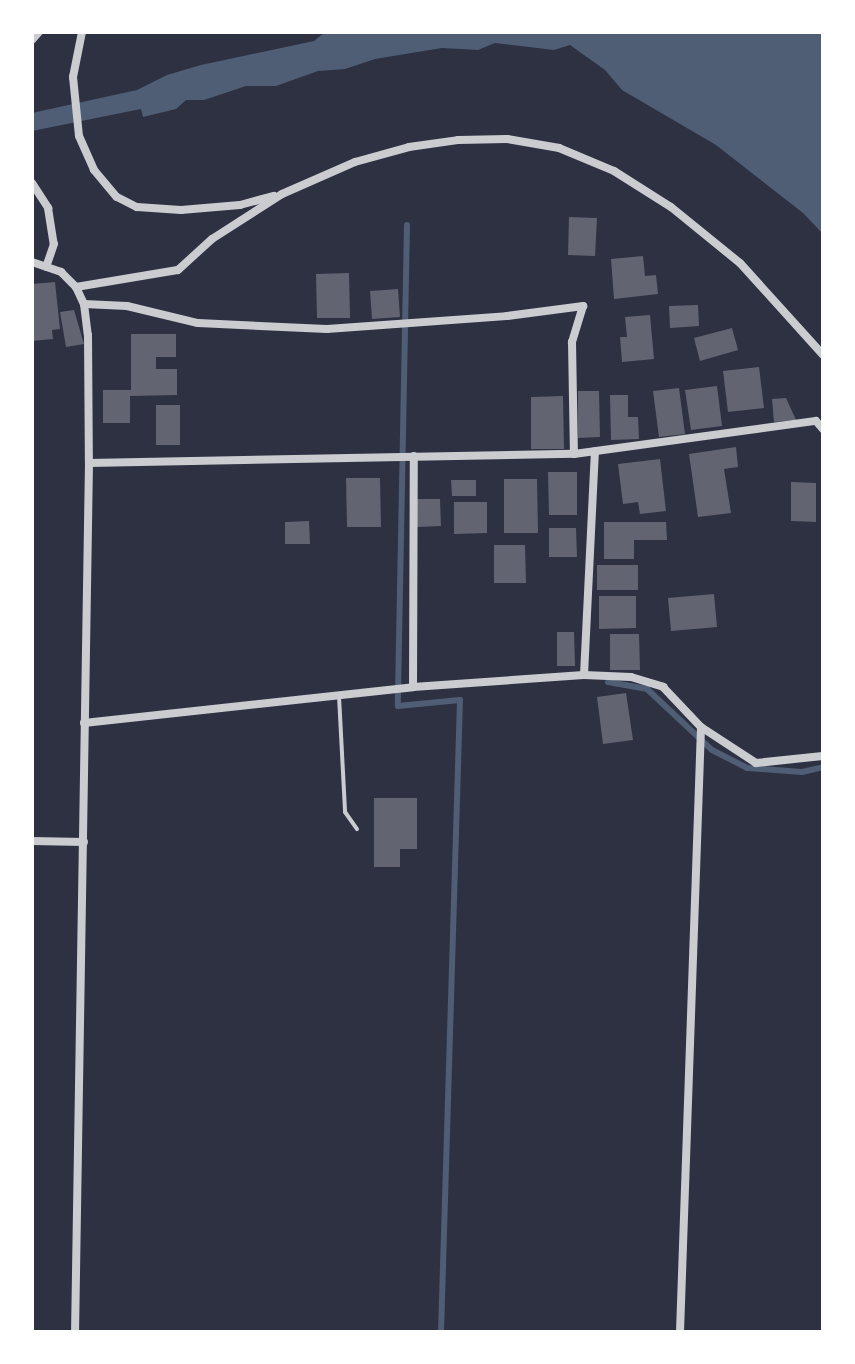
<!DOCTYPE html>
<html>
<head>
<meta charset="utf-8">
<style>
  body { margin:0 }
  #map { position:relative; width:855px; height:1364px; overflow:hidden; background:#2d3142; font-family:"Public Sans",sans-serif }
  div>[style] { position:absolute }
  .water>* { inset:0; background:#4f5d75 }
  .stream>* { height:6px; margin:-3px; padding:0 3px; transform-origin:3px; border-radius:3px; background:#4f5d75 }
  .building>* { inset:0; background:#626471 }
  .service>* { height:4px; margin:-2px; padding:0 2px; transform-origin:2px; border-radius:2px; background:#caccd0 }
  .minor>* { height:8px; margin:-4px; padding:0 4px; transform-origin:4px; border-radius:4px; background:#caccd0 }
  span { translate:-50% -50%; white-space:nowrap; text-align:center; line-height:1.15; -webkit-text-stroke:6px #fff; paint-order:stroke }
  .frame { position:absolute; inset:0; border:34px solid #fff; pointer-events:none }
</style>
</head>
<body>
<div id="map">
  <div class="water">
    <div style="clip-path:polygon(325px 32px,823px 32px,823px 234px,803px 213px,716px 145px,622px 90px,605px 70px,570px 45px,554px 50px,495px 43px,478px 50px,442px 48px,375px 59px,345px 69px,318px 71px,276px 86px,246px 86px,204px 100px,186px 100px,176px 109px,143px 117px,141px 109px,32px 131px,32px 113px,137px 90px,167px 75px,201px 65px,314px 41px)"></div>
  </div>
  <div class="stream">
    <div style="left:407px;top:225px;width:481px;rotate:91.1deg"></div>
    <div style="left:398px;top:706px;width:62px;rotate:-5.5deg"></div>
    <div style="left:460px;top:700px;width:632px;rotate:91.72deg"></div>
    <div style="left:608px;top:682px;width:40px;rotate:10deg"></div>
    <div style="left:647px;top:689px;width:89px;rotate:43.2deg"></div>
    <div style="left:712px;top:750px;width:39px;rotate:27deg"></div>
    <div style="left:747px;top:768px;width:55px;rotate:4.2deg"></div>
    <div style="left:802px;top:772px;width:22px;rotate:-13deg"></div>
  </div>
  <div class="building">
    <div style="clip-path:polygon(569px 217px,597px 218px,595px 256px,568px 255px)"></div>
    <div style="clip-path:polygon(643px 256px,645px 276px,656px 275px,658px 294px,614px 299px,611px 259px)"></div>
    <div style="clip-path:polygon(349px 273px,350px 318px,317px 318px,316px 274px)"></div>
    <div style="clip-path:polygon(55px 282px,60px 329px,52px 330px,53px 339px,32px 341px,32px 284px)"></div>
    <div style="clip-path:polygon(398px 289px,400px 317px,372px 319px,370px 291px)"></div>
    <div style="clip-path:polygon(698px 305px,699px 326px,670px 328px,669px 306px)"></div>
    <div style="clip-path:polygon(74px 310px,84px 344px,66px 347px,60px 312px)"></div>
    <div style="clip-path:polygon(650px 315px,654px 359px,622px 362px,620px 337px,627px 337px,625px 317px)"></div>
    <div style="clip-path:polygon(732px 328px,738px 350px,700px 361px,694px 338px)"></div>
    <div style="clip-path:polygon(131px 334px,176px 334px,176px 357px,156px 357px,156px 369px,177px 369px,177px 395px,130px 396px,130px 423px,103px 423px,103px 390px,131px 390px)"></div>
    <div style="clip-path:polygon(759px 367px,764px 408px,728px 412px,723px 371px)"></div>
    <div style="clip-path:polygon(717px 386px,722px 426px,691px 430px,685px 390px)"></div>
    <div style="clip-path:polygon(679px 388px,685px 434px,659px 437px,653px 391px)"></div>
    <div style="clip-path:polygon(578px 391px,599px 391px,600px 437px,578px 438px)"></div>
    <div style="clip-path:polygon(610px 395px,628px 395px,628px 417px,638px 417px,639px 439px,611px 440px)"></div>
    <div style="clip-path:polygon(563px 396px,564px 449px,531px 449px,531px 397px)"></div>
    <div style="clip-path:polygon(786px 398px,796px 420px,774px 422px,772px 399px)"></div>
    <div style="clip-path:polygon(156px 405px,180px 405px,180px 445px,156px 445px)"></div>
    <div style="clip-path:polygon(736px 447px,738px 467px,724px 469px,731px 513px,698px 517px,689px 454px)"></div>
    <div style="clip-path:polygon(660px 459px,666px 511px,640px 514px,638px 502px,623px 504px,618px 464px)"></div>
    <div style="clip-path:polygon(548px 472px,577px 472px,577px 515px,549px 515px)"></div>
    <div style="clip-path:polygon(346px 478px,380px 478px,381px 527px,347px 527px)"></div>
    <div style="clip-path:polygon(504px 479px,537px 479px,538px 533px,504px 533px)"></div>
    <div style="clip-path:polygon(451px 480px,476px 480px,476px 496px,452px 496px)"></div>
    <div style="clip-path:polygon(791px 482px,816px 483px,816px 522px,791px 521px)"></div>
    <div style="clip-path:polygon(417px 499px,440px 499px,441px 526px,417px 527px)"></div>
    <div style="clip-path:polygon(454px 502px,487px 502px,487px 533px,454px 534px)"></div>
    <div style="clip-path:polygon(309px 521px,310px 544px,285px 544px,285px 522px)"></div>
    <div style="clip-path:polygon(604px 522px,666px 522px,667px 540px,634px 540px,634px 559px,604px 559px)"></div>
    <div style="clip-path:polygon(549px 528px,576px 528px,577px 557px,549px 557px)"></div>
    <div style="clip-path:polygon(494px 545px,525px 545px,526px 583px,494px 583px)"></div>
    <div style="clip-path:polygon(597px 565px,638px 565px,638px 590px,597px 590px)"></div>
    <div style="clip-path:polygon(714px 594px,717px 627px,671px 631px,668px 598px)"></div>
    <div style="clip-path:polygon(599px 596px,636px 596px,636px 628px,599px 629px)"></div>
    <div style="clip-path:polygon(557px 632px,574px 632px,575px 666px,557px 666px)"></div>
    <div style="clip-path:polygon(610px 634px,639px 634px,640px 670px,610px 670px)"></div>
    <div style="clip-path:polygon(626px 693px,633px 740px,603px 744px,597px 697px)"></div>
    <div style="clip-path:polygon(374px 798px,417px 798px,417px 849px,400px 849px,400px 867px,374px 867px)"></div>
  </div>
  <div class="service">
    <div style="left:339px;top:696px;width:116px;rotate:87deg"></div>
    <div style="left:345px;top:812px;width:21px;rotate:55deg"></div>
  </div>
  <div class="minor">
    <div style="left:82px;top:32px;width:46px;rotate:101.3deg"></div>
    <div style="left:73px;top:77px;width:59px;rotate:84.2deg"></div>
    <div style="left:79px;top:136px;width:37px;rotate:66deg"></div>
    <div style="left:94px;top:170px;width:35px;rotate:50deg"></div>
    <div style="left:117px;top:197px;width:22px;rotate:27deg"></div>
    <div style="left:137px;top:207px;width:44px;rotate:3.9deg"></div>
    <div style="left:181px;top:210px;width:59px;rotate:-4.8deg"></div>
    <div style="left:240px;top:205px;width:35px;rotate:-15deg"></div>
    <div style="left:32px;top:40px;width:11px;rotate:-49deg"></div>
    <div style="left:32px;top:183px;width:30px;rotate:57deg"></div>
    <div style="left:48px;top:208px;width:36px;rotate:81deg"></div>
    <div style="left:54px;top:244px;width:24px;rotate:109deg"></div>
    <div style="left:32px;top:262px;width:31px;rotate:19deg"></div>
    <div style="left:61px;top:272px;width:21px;rotate:45deg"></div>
    <div style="left:76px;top:287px;width:19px;rotate:65deg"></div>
    <div style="left:84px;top:304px;width:31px;rotate:83deg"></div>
    <div style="left:88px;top:335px;width:128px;rotate:89.6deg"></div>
    <div style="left:89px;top:463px;width:869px;rotate:90.92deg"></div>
    <div style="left:76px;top:287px;width:103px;rotate:-9.5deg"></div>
    <div style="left:178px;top:270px;width:46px;rotate:-42.4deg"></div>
    <div style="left:212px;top:239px;width:83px;rotate:-32.7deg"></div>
    <div style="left:282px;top:194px;width:80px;rotate:-23.7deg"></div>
    <div style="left:355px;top:162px;width:56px;rotate:-15.5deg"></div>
    <div style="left:409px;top:147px;width:49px;rotate:-8.1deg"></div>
    <div style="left:458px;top:140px;width:49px;rotate:-1.2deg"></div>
    <div style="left:507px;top:139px;width:53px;rotate:9.8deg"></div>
    <div style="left:559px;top:148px;width:60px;rotate:22.7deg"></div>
    <div style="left:614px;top:171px;width:67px;rotate:32.3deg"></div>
    <div style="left:671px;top:207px;width:89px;rotate:39.1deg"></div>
    <div style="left:740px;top:263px;width:124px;rotate:47.9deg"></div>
    <div style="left:84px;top:304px;width:43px;rotate:2.7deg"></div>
    <div style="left:127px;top:306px;width:73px;rotate:13.5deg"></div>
    <div style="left:198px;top:323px;width:129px;rotate:2.7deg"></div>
    <div style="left:327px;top:329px;width:180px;rotate:-4.1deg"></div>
    <div style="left:507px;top:316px;width:77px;rotate:-7.5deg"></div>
    <div style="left:583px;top:306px;width:38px;rotate:107deg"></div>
    <div style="left:572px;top:342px;width:112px;rotate:89deg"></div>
    <div style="left:89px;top:463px;width:485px;rotate:-1.1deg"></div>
    <div style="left:574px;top:454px;width:244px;rotate:-7.8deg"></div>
    <div style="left:816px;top:421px;width:11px;rotate:49deg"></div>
    <div style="left:584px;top:675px;width:224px;rotate:-87.2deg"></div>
    <div style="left:413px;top:687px;width:231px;rotate:-89.8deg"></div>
    <div style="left:84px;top:723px;width:331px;rotate:-6.2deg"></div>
    <div style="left:413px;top:687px;width:171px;rotate:-4deg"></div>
    <div style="left:584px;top:675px;width:47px;rotate:2.4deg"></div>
    <div style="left:631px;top:677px;width:34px;rotate:17deg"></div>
    <div style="left:663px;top:687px;width:55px;rotate:46.5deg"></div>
    <div style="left:701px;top:727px;width:66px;rotate:33.2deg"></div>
    <div style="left:756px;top:763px;width:67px;rotate:-6deg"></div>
    <div style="left:32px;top:841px;width:52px;rotate:1.1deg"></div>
    <div style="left:680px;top:1332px;width:605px;rotate:-88.01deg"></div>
  </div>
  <div class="frame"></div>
</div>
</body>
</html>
